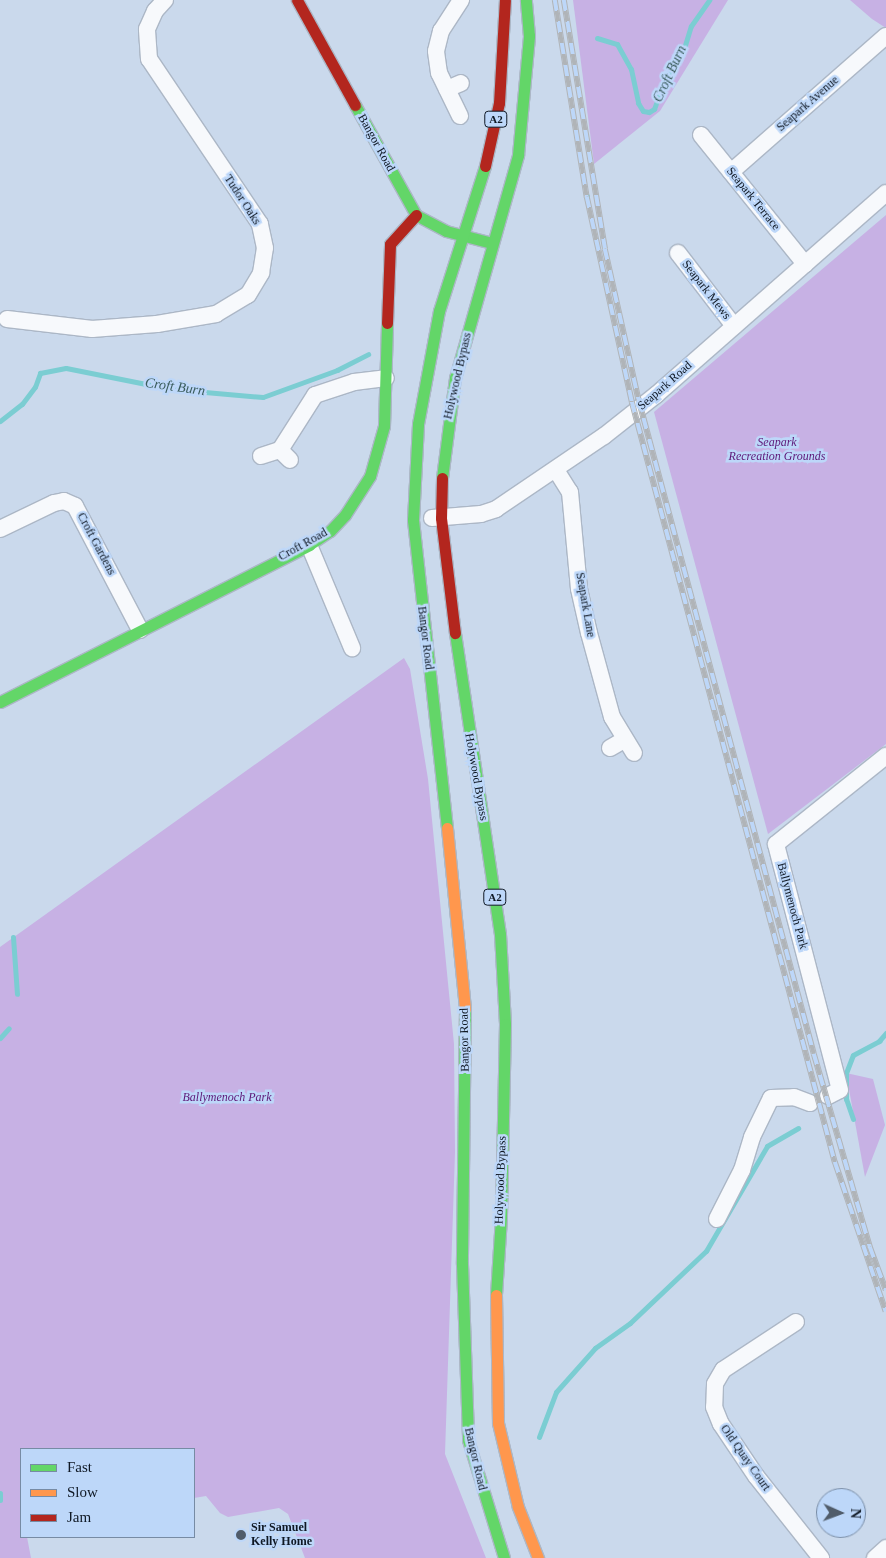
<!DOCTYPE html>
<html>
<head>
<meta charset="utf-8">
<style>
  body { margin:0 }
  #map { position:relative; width:886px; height:1558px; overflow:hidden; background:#cad9ec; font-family:"Times New Roman",serif }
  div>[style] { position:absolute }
  .green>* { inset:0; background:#c7b1e4 }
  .stream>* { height:5px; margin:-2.5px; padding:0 2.5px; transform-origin:2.5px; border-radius:2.5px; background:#7bcdd2 }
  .roads { filter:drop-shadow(1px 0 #acb7c6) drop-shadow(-1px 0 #acb7c6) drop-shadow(0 1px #acb7c6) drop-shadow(0 -1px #acb7c6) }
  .street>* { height:16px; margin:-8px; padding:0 8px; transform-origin:8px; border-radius:8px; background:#f7f9fc }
  .fast>* { height:11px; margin:-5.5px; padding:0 5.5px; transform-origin:5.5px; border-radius:5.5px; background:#63d668 }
  .slow>* { height:11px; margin:-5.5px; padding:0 5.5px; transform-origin:5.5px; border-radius:5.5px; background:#ff974d }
  .jam>* { height:11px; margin:-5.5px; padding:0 5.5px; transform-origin:5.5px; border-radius:5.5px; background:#b3261e }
  .rail>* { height:5.5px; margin-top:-2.75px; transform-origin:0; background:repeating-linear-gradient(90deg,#bdd7f9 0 11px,#b0b4b8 0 22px); box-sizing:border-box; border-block:1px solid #b0b4b8 }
  .dots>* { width:14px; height:14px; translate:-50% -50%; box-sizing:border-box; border:2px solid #bdd7f9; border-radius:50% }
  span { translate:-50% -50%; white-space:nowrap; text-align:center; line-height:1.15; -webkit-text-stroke:5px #bdd7f9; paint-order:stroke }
  .shield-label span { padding:1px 4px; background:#bdd7f9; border:1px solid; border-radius:4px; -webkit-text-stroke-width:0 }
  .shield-label { font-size:11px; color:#0f1824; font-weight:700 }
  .street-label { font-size:12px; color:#0f1824 }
  .park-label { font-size:12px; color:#5d1677; font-style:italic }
  .poi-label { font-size:12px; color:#0f1824; font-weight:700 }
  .left { translate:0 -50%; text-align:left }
  .water-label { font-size:14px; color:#3a5c5c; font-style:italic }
  .legend { position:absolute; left:20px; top:1448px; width:175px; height:90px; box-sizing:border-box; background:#bdd7f9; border:1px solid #778ba4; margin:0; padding:6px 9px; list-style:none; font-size:15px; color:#0f1824 }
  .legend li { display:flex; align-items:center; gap:10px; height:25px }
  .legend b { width:25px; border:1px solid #778ba4 }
  .north { position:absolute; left:816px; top:1488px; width:50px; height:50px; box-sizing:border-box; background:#bdd7f9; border:1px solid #778ba4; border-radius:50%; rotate:92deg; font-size:14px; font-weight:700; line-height:20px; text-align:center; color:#0f1824 }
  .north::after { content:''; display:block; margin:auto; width:18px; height:22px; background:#505c6a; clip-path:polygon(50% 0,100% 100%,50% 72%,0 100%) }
</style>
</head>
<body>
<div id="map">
  <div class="green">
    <div style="clip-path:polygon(573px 0,728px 0,660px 111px,594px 164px)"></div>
    <div style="clip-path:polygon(850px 0,886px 0,886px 28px,872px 19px)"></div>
    <div style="clip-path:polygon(886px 215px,886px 744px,768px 834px,654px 412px)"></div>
    <div style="clip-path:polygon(404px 658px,410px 669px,428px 779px,454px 1044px,455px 1152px,445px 1454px,486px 1558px,305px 1558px,288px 1514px,279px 1508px,228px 1517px,220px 1513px,206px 1496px,194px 1498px,194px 1449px,21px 1449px,21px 1537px,27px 1537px,31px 1558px,0 1558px,0 947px)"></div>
    <div style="clip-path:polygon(846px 1073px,873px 1079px,885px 1125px,865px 1177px)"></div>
  </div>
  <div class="stream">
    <div style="left:597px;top:38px;width:21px;rotate:17deg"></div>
    <div style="left:617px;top:44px;width:29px;rotate:61deg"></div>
    <div style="left:631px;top:69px;width:35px;rotate:78deg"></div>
    <div style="left:638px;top:103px;width:9px;rotate:58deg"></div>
    <div style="left:643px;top:111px;width:6px;rotate:9deg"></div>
    <div style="left:649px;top:112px;width:6px;rotate:-31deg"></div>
    <div style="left:654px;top:109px;width:27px;rotate:-70deg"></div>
    <div style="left:663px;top:84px;width:35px;rotate:-57deg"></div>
    <div style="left:682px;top:55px;width:30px;rotate:-73deg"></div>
    <div style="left:691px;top:26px;width:32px;rotate:-55deg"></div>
    <div style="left:587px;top:197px;width:1px;rotate:-90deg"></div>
    <div style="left:0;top:421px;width:28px;rotate:-38deg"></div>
    <div style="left:22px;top:404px;width:21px;rotate:-53deg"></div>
    <div style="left:35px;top:387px;width:15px;rotate:-70deg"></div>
    <div style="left:40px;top:373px;width:26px;rotate:-11deg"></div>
    <div style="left:66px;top:368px;width:107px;rotate:11.3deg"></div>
    <div style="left:171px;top:389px;width:92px;rotate:5deg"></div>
    <div style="left:263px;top:397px;width:79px;rotate:-20deg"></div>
    <div style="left:337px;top:370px;width:35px;rotate:-27deg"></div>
    <div style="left:13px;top:937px;width:57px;rotate:86deg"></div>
    <div style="left:0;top:1038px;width:13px;rotate:-48deg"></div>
    <div style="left:853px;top:1119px;width:21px;rotate:-109deg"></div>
    <div style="left:846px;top:1099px;width:26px;rotate:-90deg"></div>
    <div style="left:846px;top:1073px;width:19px;rotate:-69deg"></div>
    <div style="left:853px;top:1055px;width:30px;rotate:-28deg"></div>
    <div style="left:879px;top:1041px;width:11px;rotate:-49deg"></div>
    <div style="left:539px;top:1437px;width:48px;rotate:-69.3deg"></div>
    <div style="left:556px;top:1392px;width:59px;rotate:-48.4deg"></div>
    <div style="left:595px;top:1348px;width:43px;rotate:-35.5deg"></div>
    <div style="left:630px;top:1323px;width:105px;rotate:-43.5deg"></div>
    <div style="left:706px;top:1251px;width:121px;rotate:-59.8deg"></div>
    <div style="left:767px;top:1146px;width:36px;rotate:-30deg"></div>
    <div style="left:0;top:1493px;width:7px;rotate:90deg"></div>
  </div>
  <div class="roads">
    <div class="street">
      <div style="left:447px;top:89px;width:15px;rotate:-23deg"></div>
      <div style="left:460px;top:116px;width:48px;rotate:-116deg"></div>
      <div style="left:439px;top:73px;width:22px;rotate:-98deg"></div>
      <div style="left:436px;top:51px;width:21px;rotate:-76deg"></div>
      <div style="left:441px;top:31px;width:37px;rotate:-57deg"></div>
      <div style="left:701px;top:135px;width:166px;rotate:51.1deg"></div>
      <div style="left:731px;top:172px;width:206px;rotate:-41.3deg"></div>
      <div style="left:678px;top:253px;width:92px;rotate:52.5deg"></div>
      <div style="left:7px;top:319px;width:86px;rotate:6.7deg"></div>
      <div style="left:92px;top:329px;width:65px;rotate:-4.4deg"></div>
      <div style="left:157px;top:324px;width:60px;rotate:-9.6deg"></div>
      <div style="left:216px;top:314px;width:37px;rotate:-31deg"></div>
      <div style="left:248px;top:295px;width:26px;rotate:-59deg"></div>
      <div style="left:261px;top:273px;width:25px;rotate:-81deg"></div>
      <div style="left:265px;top:248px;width:25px;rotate:-102deg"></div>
      <div style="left:260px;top:224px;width:199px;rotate:-123.9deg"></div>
      <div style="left:149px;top:59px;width:30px;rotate:-94deg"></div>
      <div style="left:147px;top:29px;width:20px;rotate:-66deg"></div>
      <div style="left:155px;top:11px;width:15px;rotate:-48deg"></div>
      <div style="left:280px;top:450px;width:65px;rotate:-57.5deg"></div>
      <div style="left:315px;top:395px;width:41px;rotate:-18.4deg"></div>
      <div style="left:354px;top:382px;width:32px;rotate:-7deg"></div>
      <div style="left:261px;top:456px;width:20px;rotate:-18deg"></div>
      <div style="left:280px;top:450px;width:14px;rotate:45deg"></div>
      <div style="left:556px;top:470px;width:26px;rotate:58deg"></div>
      <div style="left:570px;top:492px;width:97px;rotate:84.7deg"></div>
      <div style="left:579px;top:589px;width:45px;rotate:77.2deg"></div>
      <div style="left:589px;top:633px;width:87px;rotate:74.7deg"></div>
      <div style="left:612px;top:717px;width:42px;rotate:58.6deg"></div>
      <div style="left:432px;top:518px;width:49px;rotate:-4.7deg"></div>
      <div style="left:481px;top:514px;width:16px;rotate:-18deg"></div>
      <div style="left:496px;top:509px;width:130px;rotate:-34.1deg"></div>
      <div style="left:604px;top:436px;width:66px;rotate:-38.3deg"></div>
      <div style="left:656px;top:395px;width:306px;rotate:-41.3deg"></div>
      <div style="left:0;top:529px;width:60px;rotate:-25.7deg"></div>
      <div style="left:54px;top:503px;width:10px;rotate:-11deg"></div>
      <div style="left:64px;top:501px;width:12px;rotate:24deg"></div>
      <div style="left:75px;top:506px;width:140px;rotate:62.3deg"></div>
      <div style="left:309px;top:545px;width:112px;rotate:67.3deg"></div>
      <div style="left:610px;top:748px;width:16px;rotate:-30deg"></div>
      <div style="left:828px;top:1096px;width:13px;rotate:-27deg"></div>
      <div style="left:840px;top:1090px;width:254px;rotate:-104.6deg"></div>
      <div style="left:776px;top:844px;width:141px;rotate:-38.7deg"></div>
      <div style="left:717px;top:1219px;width:55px;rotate:-63deg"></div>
      <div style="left:742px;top:1170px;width:34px;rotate:-73deg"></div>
      <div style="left:752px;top:1137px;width:43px;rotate:-64deg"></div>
      <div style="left:771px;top:1098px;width:23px;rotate:-2deg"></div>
      <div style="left:794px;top:1097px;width:17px;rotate:21deg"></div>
      <div style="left:796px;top:1322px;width:87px;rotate:146.7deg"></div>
      <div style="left:723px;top:1370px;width:16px;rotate:120deg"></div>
      <div style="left:715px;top:1384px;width:23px;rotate:92deg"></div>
      <div style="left:714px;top:1407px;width:18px;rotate:68deg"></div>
      <div style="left:721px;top:1424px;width:63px;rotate:56.1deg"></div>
      <div style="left:756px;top:1476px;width:105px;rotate:51.6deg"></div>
      <div style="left:875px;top:1558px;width:15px;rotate:-42deg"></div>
    </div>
    <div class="fast">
      <div style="left:355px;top:105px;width:126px;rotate:61deg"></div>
      <div style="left:416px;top:215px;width:34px;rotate:28deg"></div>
      <div style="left:446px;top:231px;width:48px;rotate:14.6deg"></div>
      <div style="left:442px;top:478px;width:101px;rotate:-82.6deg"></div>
      <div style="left:455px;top:378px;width:232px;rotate:-74.2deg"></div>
      <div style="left:518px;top:155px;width:120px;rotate:-84.7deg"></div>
      <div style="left:529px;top:36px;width:36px;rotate:-95deg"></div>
      <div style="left:455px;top:633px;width:304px;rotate:81.5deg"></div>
      <div style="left:500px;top:934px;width:90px;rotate:86.8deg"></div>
      <div style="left:505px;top:1024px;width:193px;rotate:91.2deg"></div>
      <div style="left:501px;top:1217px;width:78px;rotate:93.7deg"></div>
      <div style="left:0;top:702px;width:347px;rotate:-26.9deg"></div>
      <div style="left:309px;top:545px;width:25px;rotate:-34deg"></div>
      <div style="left:330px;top:531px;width:22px;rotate:-47deg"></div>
      <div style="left:345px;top:515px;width:46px;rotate:-57.3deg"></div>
      <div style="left:370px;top:476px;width:52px;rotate:-74.4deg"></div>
      <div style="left:384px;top:426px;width:103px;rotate:-88.3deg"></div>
      <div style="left:447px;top:828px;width:310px;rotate:-96.3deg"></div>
      <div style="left:413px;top:520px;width:96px;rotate:-87deg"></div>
      <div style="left:418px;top:424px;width:115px;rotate:-79.5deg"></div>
      <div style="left:439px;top:311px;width:152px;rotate:-72.4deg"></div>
      <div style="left:465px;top:1009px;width:255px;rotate:90.7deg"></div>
      <div style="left:462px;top:1264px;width:176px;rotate:88deg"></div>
      <div style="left:468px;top:1440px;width:123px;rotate:73deg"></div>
    </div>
    <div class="slow">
      <div style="left:447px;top:828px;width:182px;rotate:84.3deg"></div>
      <div style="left:496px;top:1295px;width:128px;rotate:89.1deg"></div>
      <div style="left:498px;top:1423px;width:86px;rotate:76.6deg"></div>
      <div style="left:518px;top:1507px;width:55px;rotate:68.6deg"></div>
    </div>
    <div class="jam">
      <div style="left:297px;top:0;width:120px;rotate:61.1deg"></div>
      <div style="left:485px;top:166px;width:65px;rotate:-77.5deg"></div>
      <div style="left:499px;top:103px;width:103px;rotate:-86.7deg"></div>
      <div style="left:387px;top:323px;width:79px;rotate:-87.8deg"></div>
      <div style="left:390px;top:244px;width:39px;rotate:-48deg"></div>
      <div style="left:442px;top:478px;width:40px;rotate:91.4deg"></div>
      <div style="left:441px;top:518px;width:116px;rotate:83.1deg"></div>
    </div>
  </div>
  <div class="rail">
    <div style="left:555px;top:0;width:200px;rotate:80.8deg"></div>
    <div style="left:587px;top:197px;width:210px;rotate:77.6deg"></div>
    <div style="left:632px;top:402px;width:787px;rotate:75.05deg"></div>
    <div style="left:835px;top:1162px;width:158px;rotate:71.2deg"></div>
    <div style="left:564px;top:0;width:252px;rotate:80.6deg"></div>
    <div style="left:605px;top:249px;width:152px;rotate:77.4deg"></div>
    <div style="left:638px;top:397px;width:680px;rotate:75deg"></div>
    <div style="left:814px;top:1054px;width:201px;rotate:73.8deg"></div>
    <div style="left:870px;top:1247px;width:46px;rotate:69.6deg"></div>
  </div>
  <div class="dots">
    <div style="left:241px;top:1535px;background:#505c6a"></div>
  </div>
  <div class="shield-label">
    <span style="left:496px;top:119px">A2</span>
    <span style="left:495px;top:897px">A2</span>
  </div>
  <div class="street-label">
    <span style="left:808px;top:104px;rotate:-41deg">Seapark Avenue</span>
    <span style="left:376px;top:143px;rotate:61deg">Bangor Road</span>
    <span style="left:753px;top:199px;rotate:51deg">Seapark Terrace</span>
    <span style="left:242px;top:200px;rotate:57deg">Tudor Oaks</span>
    <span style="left:706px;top:290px;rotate:52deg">Seapark Mews</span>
    <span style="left:458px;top:376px;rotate:-77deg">Holywood Bypass</span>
    <span style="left:665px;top:386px;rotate:-41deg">Seapark Road</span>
    <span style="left:96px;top:544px;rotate:62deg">Croft Gardens</span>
    <span style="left:303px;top:545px;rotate:-29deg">Croft Road</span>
    <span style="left:585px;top:605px;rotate:80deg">Seapark Lane</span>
    <span style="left:425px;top:638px;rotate:83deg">Bangor Road</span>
    <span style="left:476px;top:777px;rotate:80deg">Holywood Bypass</span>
    <span style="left:792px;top:906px;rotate:75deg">Ballymenoch Park</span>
    <span style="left:465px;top:1040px;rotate:-91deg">Bangor Road</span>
    <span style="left:501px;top:1180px;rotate:-88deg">Holywood Bypass</span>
    <span style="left:745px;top:1458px;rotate:55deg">Old Quay Court</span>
    <span style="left:475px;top:1459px;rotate:77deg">Bangor Road</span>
  </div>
  <div class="park-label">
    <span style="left:777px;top:450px">Seapark<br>Recreation Grounds</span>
    <span style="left:227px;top:1098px">Ballymenoch Park</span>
  </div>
  <div class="poi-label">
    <span class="left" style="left:251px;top:1535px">Sir Samuel<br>Kelly Home</span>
  </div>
  <div class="water-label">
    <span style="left:670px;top:74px;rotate:-65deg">Croft Burn</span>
    <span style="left:175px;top:387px;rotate:8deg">Croft Burn</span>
  </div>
  <ul class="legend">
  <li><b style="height:6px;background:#63d668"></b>Fast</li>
  <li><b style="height:6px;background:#ff974d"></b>Slow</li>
  <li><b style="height:6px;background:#b3261e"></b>Jam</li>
  </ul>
  <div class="north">N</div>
</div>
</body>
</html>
